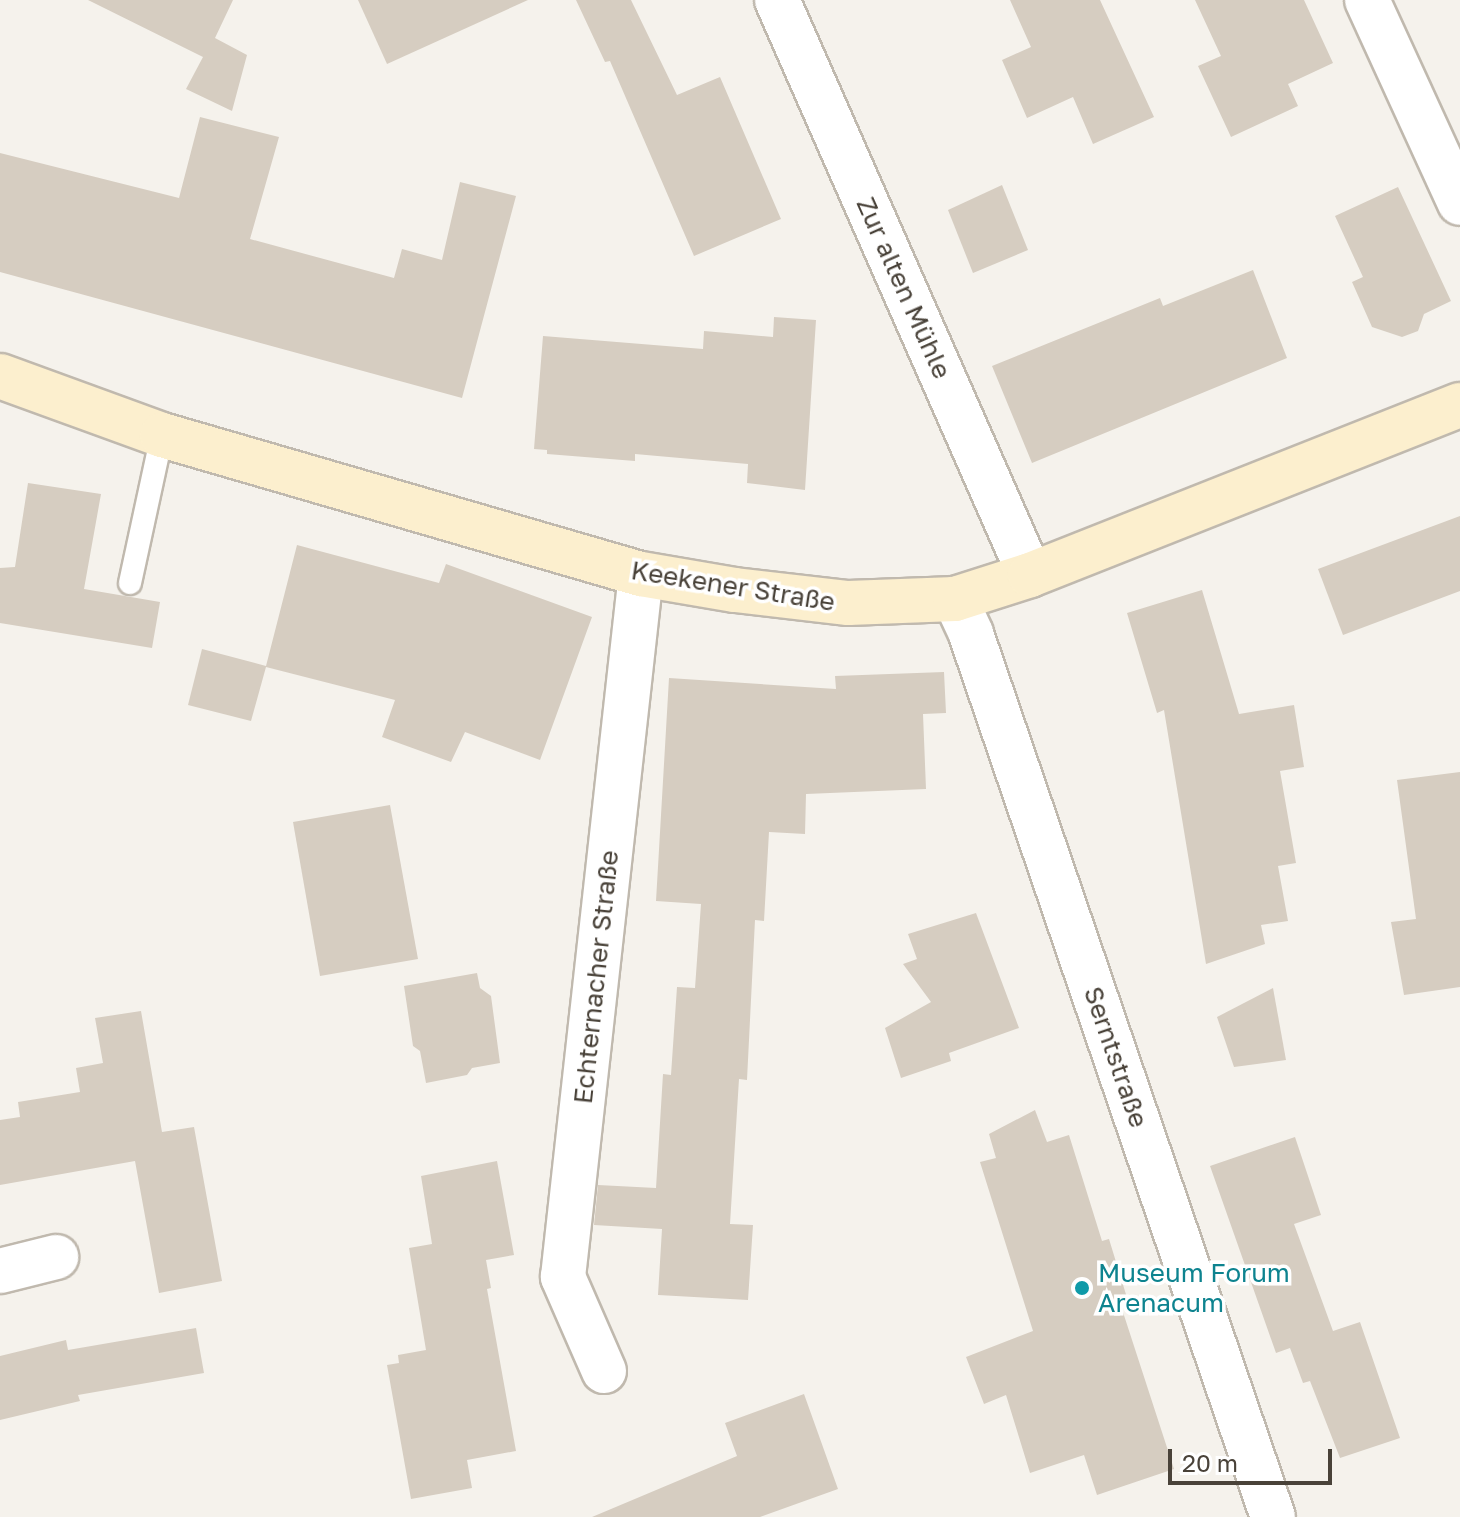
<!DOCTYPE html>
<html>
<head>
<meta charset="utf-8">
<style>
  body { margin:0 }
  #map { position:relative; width:1460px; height:1517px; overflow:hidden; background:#f5f2ec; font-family:"Golos Text",sans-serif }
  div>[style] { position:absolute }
  .building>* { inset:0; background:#d6cdc1 }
  .roads { filter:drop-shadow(2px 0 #c0b9ae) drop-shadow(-2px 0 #c0b9ae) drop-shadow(0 2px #c0b9ae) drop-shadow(0 -2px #c0b9ae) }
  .lane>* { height:22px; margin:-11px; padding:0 11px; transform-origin:11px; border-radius:11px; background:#fff }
  .street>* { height:44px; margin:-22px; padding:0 22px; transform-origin:22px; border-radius:22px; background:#fff }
  .secondary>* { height:44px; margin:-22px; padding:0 22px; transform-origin:22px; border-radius:22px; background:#fcefce }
  .dots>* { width:22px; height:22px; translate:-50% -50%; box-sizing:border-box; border:4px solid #fff; border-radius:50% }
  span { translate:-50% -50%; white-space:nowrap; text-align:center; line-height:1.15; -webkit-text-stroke:7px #fff; paint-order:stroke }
  .street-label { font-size:26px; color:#494239 }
  .culture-label { font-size:26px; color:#0d838f }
  .left { translate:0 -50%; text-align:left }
  .scale { position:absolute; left:1168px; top:1449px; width:164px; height:36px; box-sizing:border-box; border:4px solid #494239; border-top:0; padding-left:10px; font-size:24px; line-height:28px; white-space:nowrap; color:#494239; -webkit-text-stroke:6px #fff; paint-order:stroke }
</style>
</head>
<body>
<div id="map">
  <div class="building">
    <div style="clip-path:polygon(88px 0,233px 0,215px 38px,247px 55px,232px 111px,186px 89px,203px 57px)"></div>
    <div style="clip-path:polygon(358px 0,528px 0,387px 64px)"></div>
    <div style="clip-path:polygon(576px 0,631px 0,677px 95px,720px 77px,781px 219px,694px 256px,610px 61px,605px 62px)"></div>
    <div style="clip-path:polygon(1010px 0,1100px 0,1154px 117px,1093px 144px,1073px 97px,1027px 118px,1002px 60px,1031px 47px)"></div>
    <div style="clip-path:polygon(1195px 0,1304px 0,1333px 63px,1288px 84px,1298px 106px,1231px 137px,1198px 66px,1221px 56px)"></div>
    <div style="clip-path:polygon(200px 117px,279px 137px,250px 239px,394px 278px,402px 249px,442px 260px,460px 182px,516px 196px,462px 398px,0 272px,0 153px,179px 198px)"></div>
    <div style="clip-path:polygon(1002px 185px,1028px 250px,973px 273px,948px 210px)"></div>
    <div style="clip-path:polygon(1398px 187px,1451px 301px,1424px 314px,1418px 331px,1402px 337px,1372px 327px,1352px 282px,1363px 277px,1335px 216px)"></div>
    <div style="clip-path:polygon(1253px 270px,1287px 358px,1032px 463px,992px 366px,1160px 298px,1163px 306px)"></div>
    <div style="clip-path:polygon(774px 317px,816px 320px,805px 490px,747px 483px,748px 464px,635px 454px,635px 461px,547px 454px,547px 450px,534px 449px,543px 336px,703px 349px,704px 331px,773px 337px)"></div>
    <div style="clip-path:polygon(28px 483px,101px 494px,84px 589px,160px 602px,152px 648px,0 623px,0 568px,15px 567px)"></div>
    <div style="clip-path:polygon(1460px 516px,1460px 591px,1343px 635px,1318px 569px)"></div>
    <div style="clip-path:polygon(297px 545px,439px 583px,446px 564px,592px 617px,540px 760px,465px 732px,451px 762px,382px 737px,395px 700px,266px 667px,251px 721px,188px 705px,202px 649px,266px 666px)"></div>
    <div style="clip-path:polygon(1202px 590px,1239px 714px,1294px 705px,1304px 767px,1280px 771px,1296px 863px,1278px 866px,1288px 921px,1261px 925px,1265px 944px,1206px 964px,1164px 710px,1157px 713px,1127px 613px)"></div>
    <div style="clip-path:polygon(944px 672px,946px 713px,923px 714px,926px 789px,806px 794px,805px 834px,769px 832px,764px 921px,755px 920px,747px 1080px,739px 1079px,730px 1224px,753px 1225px,748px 1300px,658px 1295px,662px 1229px,594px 1225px,598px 1185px,656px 1188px,663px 1074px,671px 1075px,677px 987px,695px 988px,701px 904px,656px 901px,669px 678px,836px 689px,835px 676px)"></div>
    <div style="clip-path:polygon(1460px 772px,1460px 987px,1404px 995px,1391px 922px,1416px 919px,1397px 780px)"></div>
    <div style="clip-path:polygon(390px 805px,418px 959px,320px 976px,293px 822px)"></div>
    <div style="clip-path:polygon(976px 913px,1019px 1028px,949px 1053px,951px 1061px,901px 1078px,885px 1028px,931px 1002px,903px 964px,917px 959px,908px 934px)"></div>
    <div style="clip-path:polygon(477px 973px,480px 988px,491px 996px,500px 1063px,472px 1068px,467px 1075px,426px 1083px,420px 1051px,413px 1046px,404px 986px)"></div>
    <div style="clip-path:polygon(1273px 988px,1286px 1060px,1234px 1067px,1217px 1017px)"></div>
    <div style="clip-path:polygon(141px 1011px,162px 1132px,194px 1127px,222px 1281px,159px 1293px,135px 1161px,0 1185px,0 1120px,20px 1117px,18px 1102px,80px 1092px,76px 1068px,103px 1063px,95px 1018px)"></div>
    <div style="clip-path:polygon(1035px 1110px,1047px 1142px,1069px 1135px,1102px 1241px,1109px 1239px,1128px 1301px,1120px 1303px,1174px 1469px,1097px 1495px,1084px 1455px,1030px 1473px,1006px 1395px,984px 1404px,966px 1357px,1033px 1331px,980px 1162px,996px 1158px,989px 1134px)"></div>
    <div style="clip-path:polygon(1295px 1137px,1321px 1215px,1294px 1224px,1333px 1331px,1360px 1322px,1400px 1438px,1340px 1458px,1310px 1381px,1303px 1383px,1290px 1348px,1276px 1353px,1210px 1166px)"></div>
    <div style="clip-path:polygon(497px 1161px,514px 1255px,486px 1260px,491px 1288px,487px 1289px,516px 1451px,467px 1460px,472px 1488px,411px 1499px,387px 1365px,399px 1363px,398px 1355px,426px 1350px,409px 1248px,432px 1244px,421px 1176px)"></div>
    <div style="clip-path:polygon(196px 1328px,204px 1373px,78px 1395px,80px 1401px,0 1420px,0 1356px,66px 1340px,68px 1350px)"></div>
    <div style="clip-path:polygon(804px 1394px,838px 1489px,760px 1517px,592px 1517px,737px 1456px,725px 1423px)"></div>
  </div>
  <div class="roads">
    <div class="lane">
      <div style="left:130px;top:583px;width:151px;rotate:-77.8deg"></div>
    </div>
    <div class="street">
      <div style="left:777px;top:0;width:628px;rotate:66.25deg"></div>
      <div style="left:1367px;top:0;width:223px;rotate:65.4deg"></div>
      <div style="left:955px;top:599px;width:38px;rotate:65deg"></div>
      <div style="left:971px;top:634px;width:933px;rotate:71.12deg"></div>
      <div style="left:0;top:1271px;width:58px;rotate:-14deg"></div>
      <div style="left:604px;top:1371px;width:103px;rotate:-113.6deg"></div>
      <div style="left:563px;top:1277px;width:707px;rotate:-83.67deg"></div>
    </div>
    <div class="secondary">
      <div style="left:0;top:376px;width:172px;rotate:20deg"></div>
      <div style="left:162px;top:435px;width:499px;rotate:16.2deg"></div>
      <div style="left:641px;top:574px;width:95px;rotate:9.7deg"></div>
      <div style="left:735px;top:590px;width:114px;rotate:6.6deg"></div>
      <div style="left:848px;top:603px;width:107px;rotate:-2.1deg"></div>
      <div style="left:955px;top:599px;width:79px;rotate:-17.7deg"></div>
      <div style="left:1030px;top:575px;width:462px;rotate:-21.6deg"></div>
    </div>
  </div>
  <div class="dots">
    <div style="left:1082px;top:1288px;background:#0f9aa8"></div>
  </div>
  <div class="street-label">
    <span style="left:904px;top:288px;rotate:66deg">Zur alten Mühle</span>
    <span style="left:733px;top:586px;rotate:9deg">Keekener Straße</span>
    <span style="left:596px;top:977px;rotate:-84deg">Echternacher Straße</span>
    <span style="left:1116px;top:1057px;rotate:71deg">Serntstraße</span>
  </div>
  <div class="culture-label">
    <span class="left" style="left:1098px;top:1288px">Museum Forum<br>Arenacum</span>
  </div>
  <div class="scale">20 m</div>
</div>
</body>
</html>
